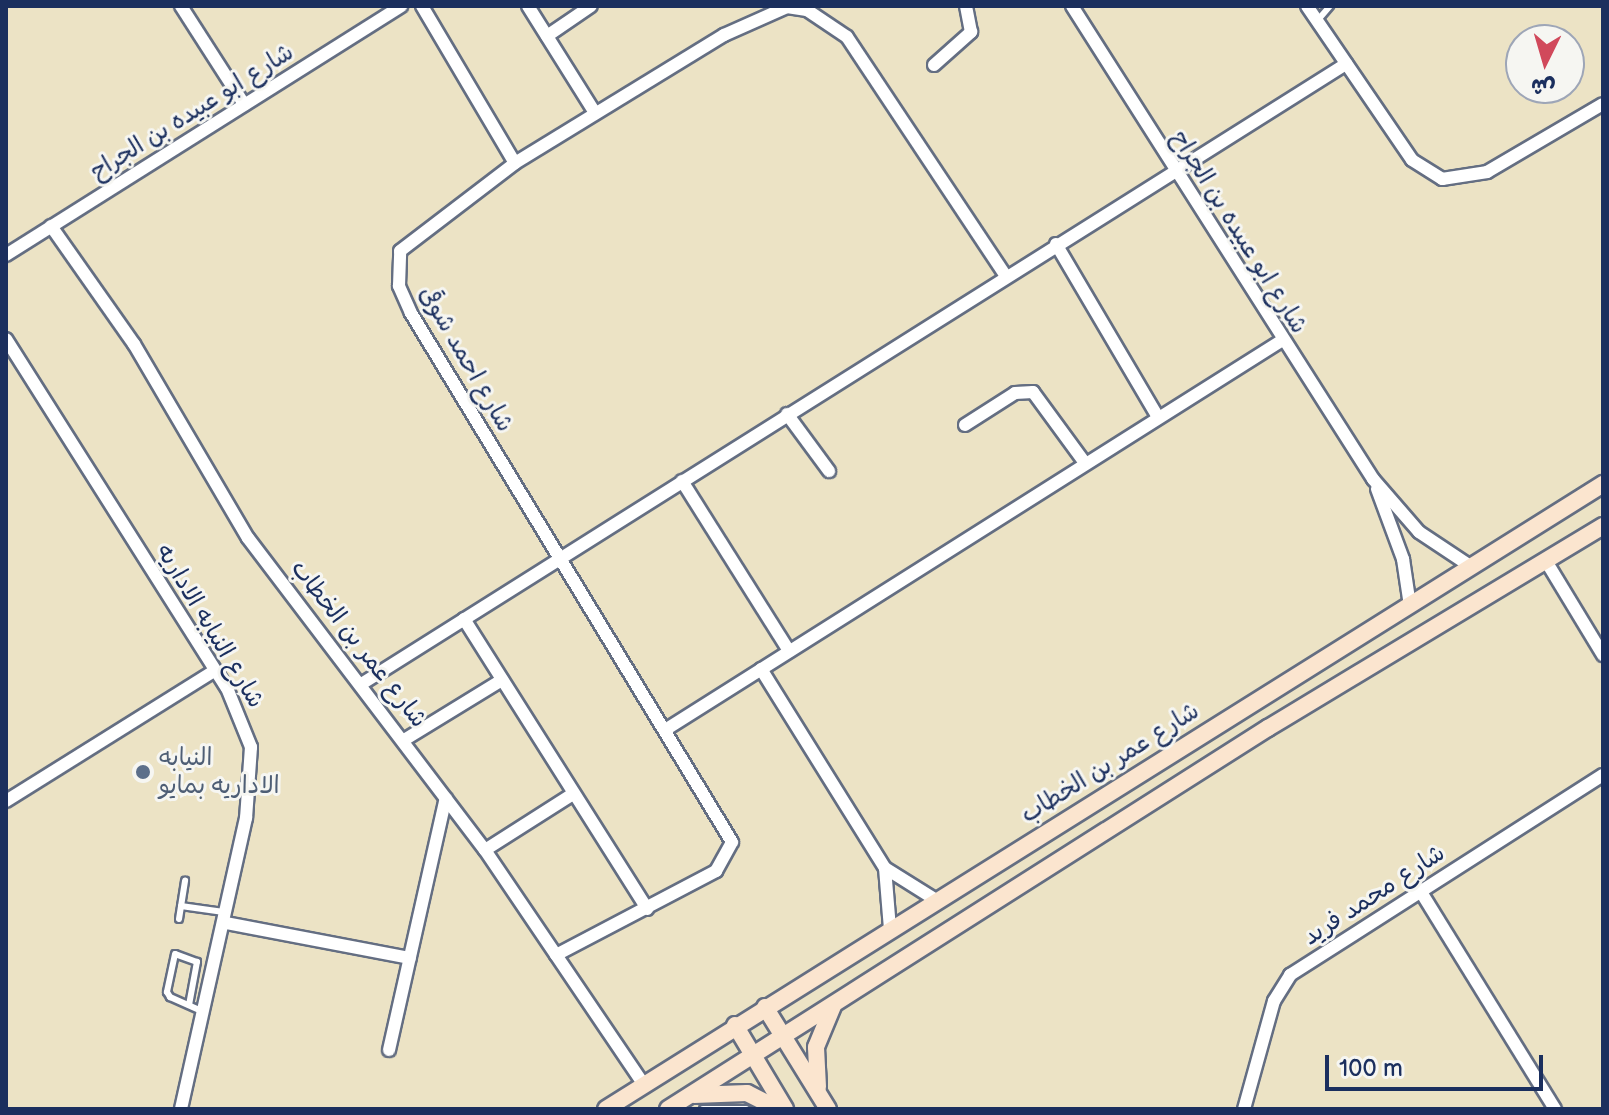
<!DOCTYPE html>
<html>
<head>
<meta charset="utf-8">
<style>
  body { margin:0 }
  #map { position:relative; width:1609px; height:1115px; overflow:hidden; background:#ece3c5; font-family:"Balsamiq Sans","Playpen Sans Arabic",sans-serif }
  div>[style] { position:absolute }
  .roads { filter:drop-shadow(2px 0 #646e82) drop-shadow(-2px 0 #646e82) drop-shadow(0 2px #646e82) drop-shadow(0 -2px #646e82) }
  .lane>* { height:6px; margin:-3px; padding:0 3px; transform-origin:3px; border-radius:3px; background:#fff }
  .street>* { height:12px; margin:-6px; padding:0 6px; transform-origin:6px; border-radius:6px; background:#fff }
  .secondary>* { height:16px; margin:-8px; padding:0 8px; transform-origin:8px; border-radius:8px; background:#fbe5cf }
  .dots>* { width:22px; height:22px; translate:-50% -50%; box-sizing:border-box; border:4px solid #f6f6f2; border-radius:50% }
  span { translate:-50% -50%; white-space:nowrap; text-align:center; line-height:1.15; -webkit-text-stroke:6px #f6f6f2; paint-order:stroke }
  .street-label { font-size:24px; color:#1b2f5e }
  .service-label { font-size:24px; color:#4e5e75 }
  .left { translate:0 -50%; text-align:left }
  .frame { position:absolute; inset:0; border:8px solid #1b2f5e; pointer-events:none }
  .north { position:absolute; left:1505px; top:24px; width:80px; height:80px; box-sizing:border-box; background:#f6f6f2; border:2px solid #9ea6b7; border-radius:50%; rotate:185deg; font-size:22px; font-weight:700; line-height:32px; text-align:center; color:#1b2f5e }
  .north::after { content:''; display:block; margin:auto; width:28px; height:36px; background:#d1495b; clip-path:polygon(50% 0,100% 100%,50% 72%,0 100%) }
  .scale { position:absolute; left:1325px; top:1055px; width:218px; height:36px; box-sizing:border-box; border:4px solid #1b2f5e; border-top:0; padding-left:10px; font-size:24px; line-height:28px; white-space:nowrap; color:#1b2f5e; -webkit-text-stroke:6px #f6f6f2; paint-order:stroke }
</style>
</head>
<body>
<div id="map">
  <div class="roads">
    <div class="lane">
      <div style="left:1317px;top:21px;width:20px;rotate:-49deg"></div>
      <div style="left:181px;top:906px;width:43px;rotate:7.9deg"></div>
      <div style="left:179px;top:919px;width:39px;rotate:-81deg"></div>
      <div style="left:189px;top:1005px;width:44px;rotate:-79.5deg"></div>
      <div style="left:197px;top:962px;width:23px;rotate:-160deg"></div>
      <div style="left:175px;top:954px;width:39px;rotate:102deg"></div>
      <div style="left:167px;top:992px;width:6px;rotate:59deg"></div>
      <div style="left:170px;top:997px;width:37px;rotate:24deg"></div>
      <div style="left:703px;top:1109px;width:43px"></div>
    </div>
    <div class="street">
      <div style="left:181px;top:6px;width:117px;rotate:57.3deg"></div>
      <div style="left:422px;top:6px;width:182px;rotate:59.4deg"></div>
      <div style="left:528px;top:6px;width:126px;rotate:57.9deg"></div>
      <div style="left:1072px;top:6px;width:561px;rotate:57.53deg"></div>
      <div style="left:1373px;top:479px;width:70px;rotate:49deg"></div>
      <div style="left:1419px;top:532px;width:61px;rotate:33.7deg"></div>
      <div style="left:1307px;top:6px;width:186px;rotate:55.7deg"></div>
      <div style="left:1412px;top:160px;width:36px;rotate:32deg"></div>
      <div style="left:1442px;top:179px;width:46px;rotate:-8.8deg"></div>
      <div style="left:1487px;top:172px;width:134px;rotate:-30.4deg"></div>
      <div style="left:547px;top:36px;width:53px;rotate:-34.3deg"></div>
      <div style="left:934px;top:65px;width:50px;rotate:-41.7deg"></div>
      <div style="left:971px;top:32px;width:26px;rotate:-101deg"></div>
      <div style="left:51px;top:226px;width:144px;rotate:54.9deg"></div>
      <div style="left:134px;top:344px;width:225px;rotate:59.6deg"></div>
      <div style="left:248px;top:538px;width:392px;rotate:52.8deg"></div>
      <div style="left:485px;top:850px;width:280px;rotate:55.9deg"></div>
      <div style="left:1056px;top:244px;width:201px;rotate:59.5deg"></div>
      <div style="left:6px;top:255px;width:467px;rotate:-32.2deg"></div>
      <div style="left:6px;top:339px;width:413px;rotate:57.7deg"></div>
      <div style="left:227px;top:688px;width:64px;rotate:67.9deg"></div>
      <div style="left:251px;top:747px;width:71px;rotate:94deg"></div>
      <div style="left:246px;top:818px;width:298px;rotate:102.6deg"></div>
      <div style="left:787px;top:414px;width:71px;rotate:53.6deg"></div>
      <div style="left:965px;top:425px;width:59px;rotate:-32.6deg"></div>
      <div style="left:1015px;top:393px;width:18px;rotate:-3deg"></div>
      <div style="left:1033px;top:392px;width:88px;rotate:53.8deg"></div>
      <div style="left:682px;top:481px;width:201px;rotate:57.8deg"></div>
      <div style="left:1377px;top:489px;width:75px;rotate:69.6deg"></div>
      <div style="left:1403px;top:559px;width:48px;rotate:81.5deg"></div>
      <div style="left:1546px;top:561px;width:110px;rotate:58.8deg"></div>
      <div style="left:464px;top:619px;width:343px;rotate:57.7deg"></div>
      <div style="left:761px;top:669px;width:234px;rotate:58.1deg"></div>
      <div style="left:885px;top:868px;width:61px;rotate:85.3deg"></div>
      <div style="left:363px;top:683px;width:1162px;rotate:-32.2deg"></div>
      <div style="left:665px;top:730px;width:729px;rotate:-32.27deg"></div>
      <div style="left:404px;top:740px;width:115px;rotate:-31.5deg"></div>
      <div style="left:6px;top:801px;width:245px;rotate:-32deg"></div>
      <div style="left:485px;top:850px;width:104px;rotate:-32.5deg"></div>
      <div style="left:885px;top:868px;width:60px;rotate:32.1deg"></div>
      <div style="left:1421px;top:892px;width:255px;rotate:58.3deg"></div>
      <div style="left:226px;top:923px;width:187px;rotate:10.8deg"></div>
      <div style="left:556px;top:955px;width:181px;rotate:-27.7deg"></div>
      <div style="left:716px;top:871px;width:33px;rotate:-61deg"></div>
      <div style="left:732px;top:842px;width:619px;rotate:-121.25deg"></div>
      <div style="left:411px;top:313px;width:30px;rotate:-114deg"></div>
      <div style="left:399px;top:286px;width:35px;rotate:-88deg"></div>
      <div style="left:400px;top:251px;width:145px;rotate:-37.4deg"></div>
      <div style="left:515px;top:163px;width:245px;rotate:-31.5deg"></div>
      <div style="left:724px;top:35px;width:69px;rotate:-24deg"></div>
      <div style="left:787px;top:7px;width:20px;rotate:9deg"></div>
      <div style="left:807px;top:10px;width:48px;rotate:34deg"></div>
      <div style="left:847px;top:37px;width:287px;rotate:56.4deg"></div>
      <div style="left:389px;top:1050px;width:258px;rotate:-77.3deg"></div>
      <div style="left:1244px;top:1109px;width:112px;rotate:-74.5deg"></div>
      <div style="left:1274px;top:1001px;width:31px;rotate:-58deg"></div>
      <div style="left:1290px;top:975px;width:371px;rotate:-32.6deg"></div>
    </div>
    <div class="secondary">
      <div style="left:765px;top:1007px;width:120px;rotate:58.3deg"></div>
      <div style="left:735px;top:1025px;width:98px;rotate:59.2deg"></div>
      <div style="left:818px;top:1087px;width:40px;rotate:-92.9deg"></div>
      <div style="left:816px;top:1047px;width:44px;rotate:-67.5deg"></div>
      <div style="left:694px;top:1095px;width:53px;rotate:-2.2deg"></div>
      <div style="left:747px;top:1093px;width:35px;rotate:27deg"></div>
      <div style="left:606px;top:1109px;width:1177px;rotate:-32.08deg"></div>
      <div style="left:668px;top:1109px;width:711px;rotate:-32.42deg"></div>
      <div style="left:1268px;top:728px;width:391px;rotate:-31.1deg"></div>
    </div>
  </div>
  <div class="dots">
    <div style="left:143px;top:772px;background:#5c6f8a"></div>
  </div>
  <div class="street-label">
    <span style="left:192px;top:112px;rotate:-32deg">شارع ابو عبيده بن الجراح</span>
    <span style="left:1239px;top:232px;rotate:58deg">شارع ابو عبيده بن الجراح</span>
    <span style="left:466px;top:359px;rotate:60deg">شارع احمد شوقى</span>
    <span style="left:210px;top:626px;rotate:59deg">شارع النيابه الاداريه</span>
    <span style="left:359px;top:644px;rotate:52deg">شارع عمر بن الخطاب</span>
    <span style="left:1110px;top:763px;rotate:-32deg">شارع عمر بن الخطاب</span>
    <span style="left:1374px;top:895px;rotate:-33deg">شارع محمد فريد</span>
  </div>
  <div class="service-label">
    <span class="left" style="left:159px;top:772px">النيابه<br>الاداريه بمايو</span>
  </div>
  <div class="frame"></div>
  <div class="north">ش</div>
  <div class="scale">100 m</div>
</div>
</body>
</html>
